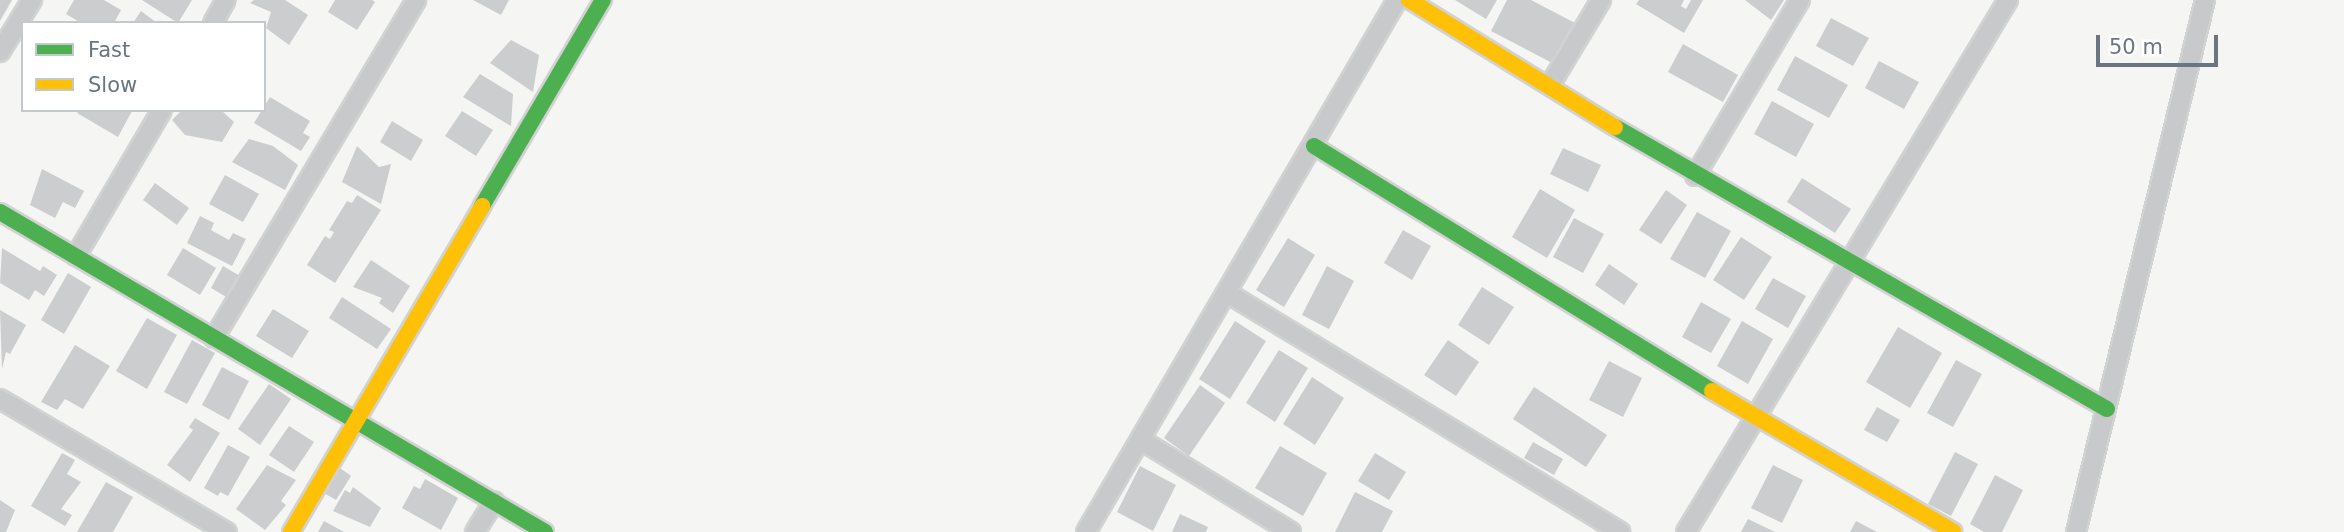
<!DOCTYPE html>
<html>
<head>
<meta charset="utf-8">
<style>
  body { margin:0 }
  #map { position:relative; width:2344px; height:532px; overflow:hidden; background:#f5f5f4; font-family:"DejaVu Sans",sans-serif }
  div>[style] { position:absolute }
  .building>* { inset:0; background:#cccdce }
  .roads { filter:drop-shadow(2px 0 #d1d2d2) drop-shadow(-2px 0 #d1d2d2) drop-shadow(0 2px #d1d2d2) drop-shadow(0 -2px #d1d2d2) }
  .street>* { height:18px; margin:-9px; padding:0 9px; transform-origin:9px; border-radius:9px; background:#c8c9ca }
  .fast>* { height:16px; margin:-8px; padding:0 8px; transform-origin:8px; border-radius:8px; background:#4caf50 }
  .slow>* { height:16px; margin:-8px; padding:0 8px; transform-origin:8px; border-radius:8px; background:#ffc107 }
  span { translate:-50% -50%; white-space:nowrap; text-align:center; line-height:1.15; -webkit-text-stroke:7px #fff; paint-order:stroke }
  .legend { position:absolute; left:21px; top:21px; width:245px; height:91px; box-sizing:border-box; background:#fff; border:2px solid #c3c8cd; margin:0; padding:9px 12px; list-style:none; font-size:21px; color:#697581 }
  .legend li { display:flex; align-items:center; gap:14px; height:35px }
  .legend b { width:35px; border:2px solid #c3c8cd }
  .scale { position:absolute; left:2096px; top:35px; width:122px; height:32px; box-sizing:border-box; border:4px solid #697581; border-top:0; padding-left:9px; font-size:21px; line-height:24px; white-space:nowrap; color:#697581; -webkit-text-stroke:5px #fff; paint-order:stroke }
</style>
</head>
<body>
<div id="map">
  <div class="building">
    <div style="clip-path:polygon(0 0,12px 0,0 21px)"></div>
    <div style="clip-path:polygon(74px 0,104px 0,121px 10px,114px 23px,81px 23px,66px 14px)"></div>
    <div style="clip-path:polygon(142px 0,192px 0,178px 23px)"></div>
    <div style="clip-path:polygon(254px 0,285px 0,308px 15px,289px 45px,266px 28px,271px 12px,250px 3px)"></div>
    <div style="clip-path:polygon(335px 0,372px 0,375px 2px,357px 30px,328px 12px)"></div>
    <div style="clip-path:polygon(473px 0,509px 0,501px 15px)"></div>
    <div style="clip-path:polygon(1455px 0,1497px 0,1486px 19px)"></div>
    <div style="clip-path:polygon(1507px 0,1531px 0,1575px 23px,1554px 64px,1491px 31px)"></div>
    <div style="clip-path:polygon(1639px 0,1684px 0,1681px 6px,1686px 9px,1691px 0,1703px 0,1684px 33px,1636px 4px)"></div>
    <div style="clip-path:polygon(1745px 0,1784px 0,1771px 20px)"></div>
    <div style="clip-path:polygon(141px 11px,157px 23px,133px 23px)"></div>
    <div style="clip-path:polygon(1831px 18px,1869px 38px,1853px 66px,1816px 46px)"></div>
    <div style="clip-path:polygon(511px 40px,539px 55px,533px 92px,490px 63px)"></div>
    <div style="clip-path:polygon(1683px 44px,1738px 75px,1723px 102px,1668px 72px)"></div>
    <div style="clip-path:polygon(1795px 56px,1848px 85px,1829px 118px,1777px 90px)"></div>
    <div style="clip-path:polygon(1879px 61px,1919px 82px,1904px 109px,1865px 88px)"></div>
    <div style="clip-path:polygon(480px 74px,513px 94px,511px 126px,463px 97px)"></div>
    <div style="clip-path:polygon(270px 97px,310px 121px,303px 133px,310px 137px,301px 151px,254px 123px)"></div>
    <div style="clip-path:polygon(1772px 101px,1814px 124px,1796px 157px,1754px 134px)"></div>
    <div style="clip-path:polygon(79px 110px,131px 110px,132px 111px,118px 137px,77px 113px)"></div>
    <div style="clip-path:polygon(182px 110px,221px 110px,234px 122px,222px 142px,185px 135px,172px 120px)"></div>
    <div style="clip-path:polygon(462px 111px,493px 130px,476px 156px,445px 136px)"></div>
    <div style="clip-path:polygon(392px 121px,423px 140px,411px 161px,380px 142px)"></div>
    <div style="clip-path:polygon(249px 139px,273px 146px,298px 165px,285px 190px,232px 162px)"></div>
    <div style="clip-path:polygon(357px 146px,379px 167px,391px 164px,381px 204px,342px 182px)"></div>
    <div style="clip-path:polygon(1563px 148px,1601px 165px,1588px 192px,1550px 174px)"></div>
    <div style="clip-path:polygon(42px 169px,84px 191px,75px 208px,63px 202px,55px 218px,30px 205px)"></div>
    <div style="clip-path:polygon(225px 175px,259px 194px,243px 222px,209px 204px)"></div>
    <div style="clip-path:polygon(1802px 178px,1851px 209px,1835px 233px,1787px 202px)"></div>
    <div style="clip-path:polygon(155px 183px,189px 208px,177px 225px,143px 200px)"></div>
    <div style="clip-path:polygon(1540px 189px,1575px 210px,1547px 258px,1512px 237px)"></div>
    <div style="clip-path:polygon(1666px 190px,1687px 205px,1661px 244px,1639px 230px)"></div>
    <div style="clip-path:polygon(357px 195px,381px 210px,335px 283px,307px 265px,325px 236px,330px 239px,334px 232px,329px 230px,347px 201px,352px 203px)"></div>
    <div style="clip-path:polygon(1697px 212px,1731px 231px,1705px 278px,1670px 259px)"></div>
    <div style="clip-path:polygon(200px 216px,214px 223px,211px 230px,229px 240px,233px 233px,246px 239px,232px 266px,187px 243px)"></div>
    <div style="clip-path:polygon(1574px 218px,1604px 234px,1583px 273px,1553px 257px)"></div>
    <div style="clip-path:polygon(1403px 230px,1431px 246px,1412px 280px,1384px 263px)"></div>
    <div style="clip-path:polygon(1741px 237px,1772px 257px,1744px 300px,1713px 280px)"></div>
    <div style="clip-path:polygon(1288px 238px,1315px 255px,1284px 307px,1256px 290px)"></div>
    <div style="clip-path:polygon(2px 248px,40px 271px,43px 266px,57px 275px,44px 296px,35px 290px,29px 300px,0 283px)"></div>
    <div style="clip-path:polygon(183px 248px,216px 268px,200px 295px,167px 275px)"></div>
    <div style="clip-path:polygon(371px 260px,410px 286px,393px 313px,379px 303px,382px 298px,353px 287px)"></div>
    <div style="clip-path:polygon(1609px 264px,1638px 284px,1624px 305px,1595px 285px)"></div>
    <div style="clip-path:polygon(223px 266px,240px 276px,228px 298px,211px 288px)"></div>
    <div style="clip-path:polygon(1327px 266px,1354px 281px,1329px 329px,1302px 315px)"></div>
    <div style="clip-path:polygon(68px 273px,91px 287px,64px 334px,41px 320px)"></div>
    <div style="clip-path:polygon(1773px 278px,1806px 296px,1788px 328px,1755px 309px)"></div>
    <div style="clip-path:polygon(1482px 287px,1514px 307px,1489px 345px,1458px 325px)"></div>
    <div style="clip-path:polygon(342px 297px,391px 329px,377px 349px,329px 318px)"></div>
    <div style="clip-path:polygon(1701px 302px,1731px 319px,1711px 353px,1682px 337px)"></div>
    <div style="clip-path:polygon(273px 309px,309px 331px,292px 358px,256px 336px)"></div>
    <div style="clip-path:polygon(0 310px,26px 325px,10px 354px,6px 352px,2px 369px)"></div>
    <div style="clip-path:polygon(147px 318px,177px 335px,147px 389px,116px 371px)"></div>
    <div style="clip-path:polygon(1235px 321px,1266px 341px,1230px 399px,1199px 379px)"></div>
    <div style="clip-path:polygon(1742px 321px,1773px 339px,1748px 384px,1717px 366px)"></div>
    <div style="clip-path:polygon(1898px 327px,1942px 353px,1910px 408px,1866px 382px)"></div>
    <div style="clip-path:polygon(192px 340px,215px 353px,187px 404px,164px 392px)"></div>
    <div style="clip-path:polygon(1448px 340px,1479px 362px,1456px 396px,1424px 375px)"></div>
    <div style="clip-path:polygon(75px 345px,110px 366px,83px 409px,65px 399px,57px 410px,41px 402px)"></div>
    <div style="clip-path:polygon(1279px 350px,1308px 368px,1275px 422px,1246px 403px)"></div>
    <div style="clip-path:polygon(1956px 360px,1982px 374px,1953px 427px,1927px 413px)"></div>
    <div style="clip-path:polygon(1609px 361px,1642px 378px,1623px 417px,1589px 400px)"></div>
    <div style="clip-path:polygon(222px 367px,249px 381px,229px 420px,202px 405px)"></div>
    <div style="clip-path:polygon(1312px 377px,1344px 398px,1315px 445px,1283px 424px)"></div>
    <div style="clip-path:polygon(269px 384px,291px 399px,260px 445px,238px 429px)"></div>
    <div style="clip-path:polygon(1200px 385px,1225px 403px,1189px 456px,1164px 438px)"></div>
    <div style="clip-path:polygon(1534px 387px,1607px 435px,1586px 467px,1513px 419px)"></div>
    <div style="clip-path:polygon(1877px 407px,1900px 420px,1887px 442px,1864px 430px)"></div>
    <div style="clip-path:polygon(195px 418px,220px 433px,190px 482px,167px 465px,193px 430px,189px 427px)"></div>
    <div style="clip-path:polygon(289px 426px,314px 442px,294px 472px,269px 455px)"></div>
    <div style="clip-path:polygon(1533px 442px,1563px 459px,1554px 475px,1524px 458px)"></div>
    <div style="clip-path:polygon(228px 445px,250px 457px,228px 496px,220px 492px,218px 496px,204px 488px)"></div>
    <div style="clip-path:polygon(1280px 446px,1327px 473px,1303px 516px,1255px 488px)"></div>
    <div style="clip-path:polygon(1955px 452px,1978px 464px,1951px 516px,1928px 504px)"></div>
    <div style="clip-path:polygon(62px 453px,75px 460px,67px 474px,81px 482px,61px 509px,72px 515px,65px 526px,31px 506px)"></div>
    <div style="clip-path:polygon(1375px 453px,1406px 472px,1389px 500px,1358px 481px)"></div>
    <div style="clip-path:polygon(267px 465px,296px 480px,281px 501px,286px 505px,265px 530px,236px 509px)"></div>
    <div style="clip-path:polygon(1773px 465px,1803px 480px,1782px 523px,1751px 508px)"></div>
    <div style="clip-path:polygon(1140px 466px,1176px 485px,1153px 531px,1117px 512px)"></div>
    <div style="clip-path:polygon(340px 468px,351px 476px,336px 500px,324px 493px)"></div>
    <div style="clip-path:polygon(1995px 475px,2023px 490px,2002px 532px,1984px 532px,1970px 524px)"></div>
    <div style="clip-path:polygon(425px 479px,458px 498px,441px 530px,402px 508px,414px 486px,420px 489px)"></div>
    <div style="clip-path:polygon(106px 482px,133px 497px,113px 532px,77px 532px)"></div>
    <div style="clip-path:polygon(353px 487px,381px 508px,370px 527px,333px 511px,345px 490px,350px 493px)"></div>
    <div style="clip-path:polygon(1355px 492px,1393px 511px,1382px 532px,1335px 532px)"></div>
    <div style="clip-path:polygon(0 500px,15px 510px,6px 532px,0 532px)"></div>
    <div style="clip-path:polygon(1180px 514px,1208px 527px,1206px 532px,1172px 532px)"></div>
    <div style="clip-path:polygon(1748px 519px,1775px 532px,1741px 532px)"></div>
    <div style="clip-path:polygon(324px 521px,344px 532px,318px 532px)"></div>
    <div style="clip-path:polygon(1856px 521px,1877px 532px,1850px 532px)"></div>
  </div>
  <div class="roads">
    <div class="street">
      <div style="left:213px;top:23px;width:26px;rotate:-61deg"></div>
      <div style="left:0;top:52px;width:61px;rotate:-58.4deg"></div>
      <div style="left:1550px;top:85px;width:99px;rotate:-59deg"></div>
      <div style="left:1695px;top:176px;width:205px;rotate:-59.2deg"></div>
      <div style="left:76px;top:256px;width:169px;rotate:-59.5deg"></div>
      <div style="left:1229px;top:294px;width:458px;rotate:31.3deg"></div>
      <div style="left:214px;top:338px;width:394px;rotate:-59.1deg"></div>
      <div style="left:0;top:399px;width:263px;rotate:30.4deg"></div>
      <div style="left:1141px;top:440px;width:176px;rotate:31.5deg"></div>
      <div style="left:475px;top:532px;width:36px;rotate:-58deg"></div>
      <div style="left:1086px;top:532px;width:616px;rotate:-59.69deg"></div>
      <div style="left:1686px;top:532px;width:622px;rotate:-58.82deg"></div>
      <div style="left:2076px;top:532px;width:547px;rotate:-76.37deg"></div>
    </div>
    <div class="fast">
      <div style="left:1615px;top:127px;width:567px;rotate:29.82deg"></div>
      <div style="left:1314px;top:146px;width:467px;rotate:31.6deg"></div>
      <div style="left:482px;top:206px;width:239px;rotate:-59.6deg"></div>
      <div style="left:0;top:212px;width:632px;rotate:30.42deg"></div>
    </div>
    <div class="slow">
      <div style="left:1409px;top:0;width:242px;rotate:31.7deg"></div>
      <div style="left:1712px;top:391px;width:279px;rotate:30.2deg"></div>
      <div style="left:291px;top:532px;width:378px;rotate:-59.6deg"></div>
    </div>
  </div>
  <ul class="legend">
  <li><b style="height:9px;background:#4caf50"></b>Fast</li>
  <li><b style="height:9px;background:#ffc107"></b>Slow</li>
  </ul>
  <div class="scale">50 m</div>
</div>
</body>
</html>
